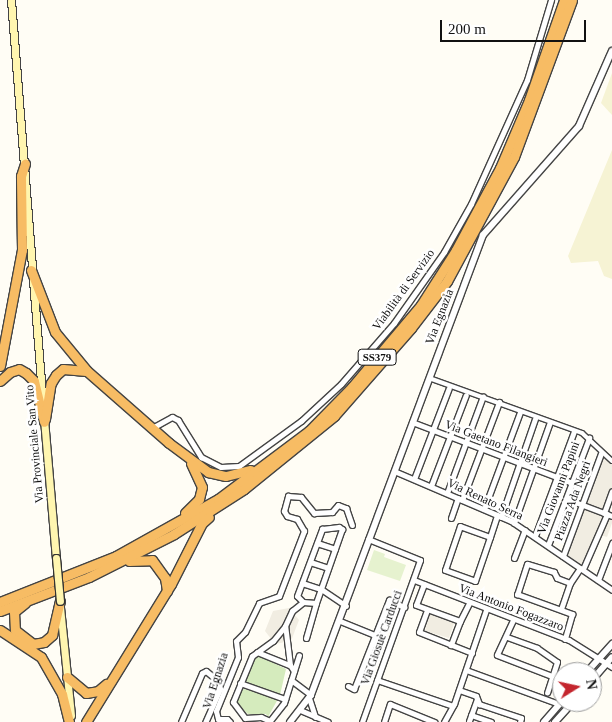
<!DOCTYPE html>
<html>
<head>
<meta charset="utf-8">
<style>
  body { margin:0 }
  #map { position:relative; width:612px; height:722px; overflow:hidden; background:#fffdf5; font-family:Georgia,serif }
  div>[style] { position:absolute }
  .farmland>* { inset:0; background:#f6f3d4 }
  .green>* { inset:0; background:#d5ebbd }
  .pitch>* { inset:0; background:#e6f2cf }
  .plaza>* { inset:0; background:#f1ede2 }
  .roads { filter:drop-shadow(1px 0 #444) drop-shadow(-1px 0 #444) drop-shadow(0 1px #444) drop-shadow(0 -1px #444) }
  .pedestrian>* { height:4px; margin:-2px; padding:0 2px; transform-origin:2px; border-radius:2px; background:#fff }
  .minor>* { height:5px; margin:-2.5px; padding:0 2.5px; transform-origin:2.5px; border-radius:2.5px; background:#fff }
  .tertiary>* { height:6px; margin:-3px; padding:0 3px; transform-origin:3px; border-radius:3px; background:#fff }
  .secondary>* { height:7px; margin:-3.5px; padding:0 3.5px; transform-origin:3.5px; border-radius:3.5px; background:#fff6b0 }
  .trunk>* { height:9px; margin:-4.5px; padding:0 4.5px; transform-origin:4.5px; border-radius:4.5px; background:#f7bc64 }
  .bridges { filter:drop-shadow(1px 0 #333) drop-shadow(-1px 0 #333) drop-shadow(0 1px #333) drop-shadow(0 -1px #333) }
  .secondary-bridge>* { height:7px; margin:-3.5px; padding:0 3.5px; transform-origin:3.5px; border-radius:3.5px; background:#fff6b0 }
  span { translate:-50% -50%; white-space:nowrap; text-align:center; line-height:1.15; -webkit-text-stroke:5px #fff; paint-order:stroke }
  .shield-label span { padding:1px 4px; background:#fff; border:1px solid; border-radius:4px; -webkit-text-stroke-width:0 }
  .shield-label { font-size:11px; color:#111; font-weight:700 }
  .street-label { font-size:12px; color:#111 }
  .north { position:absolute; left:552px; top:662px; width:50px; height:50px; box-sizing:border-box; background:#fff; border:1px solid #a0a0a0; border-radius:50%; rotate:80deg; font-size:14px; font-weight:700; line-height:20px; text-align:center; color:#111 }
  .north::after { content:''; display:block; margin:auto; width:18px; height:22px; background:#c4262e; clip-path:polygon(50% 0,100% 100%,50% 72%,0 100%) }
  .scale { position:absolute; left:440px; top:20px; width:146px; height:22px; box-sizing:border-box; border:2px solid #111; border-top:0; padding-left:6px; font-size:15px; line-height:18px; white-space:nowrap; color:#111; -webkit-text-stroke:4px #fff; paint-order:stroke }
</style>
</head>
<body>
<div id="map">
  <div class="farmland">
    <div style="clip-path:polygon(612px 73px,612px 115px,601px 103px)"></div>
    <div style="clip-path:polygon(612px 150px,612px 279px,604px 276px,598px 261px,571px 263px,568px 256px)"></div>
  </div>
  <div class="green">
    <div style="clip-path:polygon(259px 656px,286px 669px,280px 695px,244px 681px,252px 661px)"></div>
    <div style="clip-path:polygon(241px 688px,278px 699px,268px 717px,266px 714px,248px 714px,236px 703px)"></div>
  </div>
  <div class="pitch">
    <div style="clip-path:polygon(374px 550px,385px 554px,384px 557px,406px 565px,400px 581px,367px 570px)"></div>
  </div>
  <div class="plaza">
    <div style="clip-path:polygon(600px 450px,612px 460px,612px 494px,606px 510px,612px 513px,612px 523px,607px 537px,597px 534px,585px 568px,562px 551px)"></div>
    <div style="clip-path:polygon(289px 608px,299px 620px,291px 641px,275px 644px,265px 631px,273px 611px)"></div>
    <div style="clip-path:polygon(430px 614px,454px 623px,449px 638px,425px 631px)"></div>
  </div>
  <div class="roads">
    <div class="pedestrian">
      <div style="left:429px;top:378px;width:163px;rotate:19.8deg"></div>
      <div style="left:582px;top:433px;width:41px;rotate:43deg"></div>
    </div>
    <div class="minor">
      <div style="left:412px;top:422px;width:172px;rotate:20.8deg"></div>
      <div style="left:152px;top:428px;width:23px;rotate:-29deg"></div>
      <div style="left:172px;top:417px;width:7px;rotate:27deg"></div>
      <div style="left:178px;top:420px;width:44px;rotate:58.1deg"></div>
      <div style="left:201px;top:457px;width:22px;rotate:27deg"></div>
      <div style="left:221px;top:467px;width:18px;rotate:-3deg"></div>
      <div style="left:239px;top:466px;width:77px;rotate:-36deg"></div>
      <div style="left:301px;top:421px;width:54px;rotate:-42.8deg"></div>
      <div style="left:341px;top:384px;width:81px;rotate:-49deg"></div>
      <div style="left:394px;top:323px;width:87px;rotate:-54.8deg"></div>
      <div style="left:444px;top:252px;width:55px;rotate:-60.6deg"></div>
      <div style="left:471px;top:204px;width:136px;rotate:-65.7deg"></div>
      <div style="left:527px;top:80px;width:84px;rotate:-73.3deg"></div>
      <div style="left:394px;top:471px;width:127px;rotate:23.1deg"></div>
      <div style="left:511px;top:521px;width:122px;rotate:34.3deg"></div>
      <div style="left:414px;top:479px;width:97px;rotate:-69deg"></div>
      <div style="left:431px;top:486px;width:97px;rotate:-69deg"></div>
      <div style="left:447px;top:493px;width:103px;rotate:-69.6deg"></div>
      <div style="left:567px;top:499px;width:48px;rotate:20.7deg"></div>
      <div style="left:462px;top:500px;width:105px;rotate:-69.3deg"></div>
      <div style="left:484px;top:509px;width:103px;rotate:-69.6deg"></div>
      <div style="left:604px;top:513px;width:23px;rotate:-70deg"></div>
      <div style="left:501px;top:517px;width:104px;rotate:-70.9deg"></div>
      <div style="left:451px;top:518px;width:21px;rotate:-71deg"></div>
      <div style="left:514px;top:523px;width:107px;rotate:-70.4deg"></div>
      <div style="left:339px;top:527px;width:4px;rotate:34deg"></div>
      <div style="left:342px;top:529px;width:78px;rotate:109.4deg"></div>
      <div style="left:316px;top:603px;width:13px;rotate:-176deg"></div>
      <div style="left:303px;top:602px;width:8px;rotate:-135deg"></div>
      <div style="left:297px;top:596px;width:72px;rotate:-69.5deg"></div>
      <div style="left:322px;top:529px;width:17px;rotate:-7deg"></div>
      <div style="left:535px;top:536px;width:112px;rotate:-69.6deg"></div>
      <div style="left:490px;top:537px;width:32px;rotate:-160deg"></div>
      <div style="left:460px;top:526px;width:46px;rotate:108.8deg"></div>
      <div style="left:445px;top:570px;width:32px;rotate:20deg"></div>
      <div style="left:475px;top:581px;width:46px;rotate:-71.2deg"></div>
      <div style="left:490px;top:537px;width:23px;rotate:-72deg"></div>
      <div style="left:317px;top:543px;width:19px;rotate:18deg"></div>
      <div style="left:548px;top:545px;width:115px;rotate:-69deg"></div>
      <div style="left:563px;top:556px;width:110px;rotate:-69.7deg"></div>
      <div style="left:514px;top:558px;width:30px;rotate:-69deg"></div>
      <div style="left:310px;top:562px;width:19px;rotate:18deg"></div>
      <div style="left:583px;top:569px;width:60px;rotate:-66.4deg"></div>
      <div style="left:414px;top:580px;width:166px;rotate:21.2deg"></div>
      <div style="left:569px;top:640px;width:51px;rotate:32.1deg"></div>
      <div style="left:598px;top:580px;width:40px;rotate:-69deg"></div>
      <div style="left:302px;top:583px;width:20px;rotate:18deg"></div>
      <div style="left:321px;top:589px;width:30px;rotate:34deg"></div>
      <div style="left:570px;top:583px;width:18px;rotate:-56deg"></div>
      <div style="left:424px;top:584px;width:22px;rotate:111deg"></div>
      <div style="left:416px;top:605px;width:47px;rotate:20deg"></div>
      <div style="left:460px;top:621px;width:26px;rotate:111deg"></div>
      <div style="left:561px;top:609px;width:28px;rotate:-71deg"></div>
      <div style="left:570px;top:583px;width:14px;rotate:-159deg"></div>
      <div style="left:557px;top:578px;width:7px;rotate:-117deg"></div>
      <div style="left:554px;top:572px;width:28px;rotate:-163deg"></div>
      <div style="left:527px;top:564px;width:32px;rotate:108deg"></div>
      <div style="left:517px;top:594px;width:59px;rotate:20deg"></div>
      <div style="left:572px;top:614px;width:26px;rotate:106deg"></div>
      <div style="left:427px;top:610px;width:23px;rotate:110deg"></div>
      <div style="left:419px;top:632px;width:57px;rotate:21.6deg"></div>
      <div style="left:513px;top:620px;width:38px;rotate:115deg"></div>
      <div style="left:497px;top:655px;width:59px;rotate:20.9deg"></div>
      <div style="left:340px;top:621px;width:38px;rotate:22deg"></div>
      <div style="left:460px;top:621px;width:20px;rotate:-63deg"></div>
      <div style="left:507px;top:637px;width:32px;rotate:20deg"></div>
      <div style="left:537px;top:648px;width:24px;rotate:35deg"></div>
      <div style="left:557px;top:662px;width:32px;rotate:108deg"></div>
      <div style="left:306px;top:638px;width:36px;rotate:-74deg"></div>
      <div style="left:257px;top:652px;width:35px;rotate:22deg"></div>
      <div style="left:466px;top:670px;width:99px;rotate:20.1deg"></div>
      <div style="left:294px;top:671px;width:7px;rotate:-124deg"></div>
      <div style="left:290px;top:665px;width:39px;rotate:-97deg"></div>
      <div style="left:285px;top:626px;width:17px;rotate:-65deg"></div>
      <div style="left:292px;top:611px;width:14px;rotate:-39deg"></div>
      <div style="left:291px;top:680px;width:25px;rotate:37deg"></div>
      <div style="left:377px;top:680px;width:80px;rotate:18.9deg"></div>
      <div style="left:240px;top:683px;width:48px;rotate:19.6deg"></div>
      <div style="left:348px;top:686px;width:7px;rotate:27deg"></div>
      <div style="left:354px;top:689px;width:96px;rotate:-68.5deg"></div>
      <div style="left:389px;top:600px;width:17px;rotate:25deg"></div>
      <div style="left:459px;top:690px;width:18px;rotate:19deg"></div>
      <div style="left:476px;top:696px;width:9px;rotate:69deg"></div>
      <div style="left:479px;top:704px;width:44px;rotate:18.4deg"></div>
      <div style="left:521px;top:718px;width:4px;rotate:104deg"></div>
      <div style="left:309px;top:698px;width:20px;rotate:72deg"></div>
      <div style="left:300px;top:710px;width:30px;rotate:23deg"></div>
      <div style="left:471px;top:715px;width:21px;rotate:19deg"></div>
      <div style="left:270px;top:721px;width:10px;rotate:-156deg"></div>
      <div style="left:261px;top:717px;width:16px;rotate:176deg"></div>
      <div style="left:245px;top:718px;width:20px;rotate:-127deg"></div>
      <div style="left:233px;top:702px;width:50px;rotate:-67.6deg"></div>
      <div style="left:252px;top:656px;width:26px;rotate:-36deg"></div>
      <div style="left:273px;top:641px;width:19px;rotate:-51deg"></div>
      <div style="left:469px;top:721px;width:23px;rotate:-70deg"></div>
      <div style="left:181px;top:722px;width:53px;rotate:-66.8deg"></div>
      <div style="left:202px;top:673px;width:4px;rotate:-27deg"></div>
      <div style="left:206px;top:671px;width:17px;rotate:40deg"></div>
      <div style="left:219px;top:682px;width:7px;rotate:82deg"></div>
      <div style="left:220px;top:689px;width:36px;rotate:114deg"></div>
      <div style="left:230px;top:722px;width:4px;rotate:-135deg"></div>
      <div style="left:227px;top:719px;width:9px;rotate:180deg"></div>
      <div style="left:218px;top:719px;width:8px;rotate:-104deg"></div>
      <div style="left:216px;top:711px;width:58px;rotate:-67.8deg"></div>
      <div style="left:238px;top:657px;width:16px;rotate:-97deg"></div>
      <div style="left:236px;top:641px;width:13px;rotate:-45deg"></div>
      <div style="left:245px;top:632px;width:32px;rotate:-64deg"></div>
      <div style="left:259px;top:603px;width:21px;rotate:-19deg"></div>
      <div style="left:279px;top:596px;width:70px;rotate:-69deg"></div>
      <div style="left:304px;top:531px;width:14px;rotate:-120deg"></div>
      <div style="left:297px;top:519px;width:10px;rotate:-163deg"></div>
      <div style="left:287px;top:516px;width:6px;rotate:-121deg"></div>
      <div style="left:284px;top:511px;width:16px;rotate:-75deg"></div>
      <div style="left:288px;top:496px;width:13px;rotate:4deg"></div>
      <div style="left:301px;top:497px;width:21px;rotate:51deg"></div>
      <div style="left:314px;top:513px;width:18px;rotate:-3deg"></div>
      <div style="left:332px;top:512px;width:9px;rotate:-49deg"></div>
      <div style="left:338px;top:505px;width:9px;rotate:21deg"></div>
      <div style="left:346px;top:508px;width:18px;rotate:71deg"></div>
      <div style="left:269px;top:722px;width:24px;rotate:-52deg"></div>
      <div style="left:284px;top:703px;width:50px;rotate:-72.6deg"></div>
      <div style="left:362px;top:722px;width:172px;rotate:-70.3deg"></div>
      <div style="left:420px;top:560px;width:56px;rotate:-158deg"></div>
      <div style="left:384px;top:722px;width:19px;rotate:-72deg"></div>
      <div style="left:390px;top:704px;width:48px;rotate:22.2deg"></div>
      <div style="left:444px;top:722px;width:21px;rotate:-61deg"></div>
      <div style="left:454px;top:704px;width:99px;rotate:-71.2deg"></div>
    </div>
    <div class="tertiary">
      <div style="left:587px;top:672px;width:38px;rotate:-48deg"></div>
      <div style="left:592px;top:680px;width:30px;rotate:-49deg"></div>
      <div style="left:290px;top:722px;width:34px;rotate:-52deg"></div>
      <div style="left:311px;top:695px;width:491px;rotate:-69.5deg"></div>
      <div style="left:483px;top:235px;width:145px;rotate:-48.6deg"></div>
      <div style="left:579px;top:126px;width:82px;rotate:-66.3deg"></div>
      <div style="left:544px;top:722px;width:28px;rotate:-49deg"></div>
      <div style="left:555px;top:722px;width:27px;rotate:-48deg"></div>
    </div>
    <div class="secondary">
      <div style="left:11px;top:0;width:404px;rotate:85.5deg"></div>
      <div style="left:44px;top:419px;width:140px;rotate:85.1deg"></div>
      <div style="left:60px;top:607px;width:109px;rotate:84.2deg"></div>
    </div>
    <div class="trunk">
      <div style="left:31px;top:270px;width:66px;rotate:68.8deg"></div>
      <div style="left:55px;top:332px;width:50px;rotate:50.6deg"></div>
      <div style="left:87px;top:371px;width:109px;rotate:41.3deg"></div>
      <div style="left:169px;top:443px;width:49px;rotate:36.6deg"></div>
      <div style="left:208px;top:472px;width:18px;rotate:13deg"></div>
      <div style="left:226px;top:476px;width:25px;rotate:-14deg"></div>
      <div style="left:0;top:366px;width:118px;rotate:-79.3deg"></div>
      <div style="left:22px;top:250px;width:74px;rotate:-90.8deg"></div>
      <div style="left:21px;top:176px;width:13px;rotate:-72deg"></div>
      <div style="left:0;top:381px;width:13px;rotate:-42deg"></div>
      <div style="left:10px;top:372px;width:9px;rotate:-18deg"></div>
      <div style="left:19px;top:369px;width:8px;rotate:30deg"></div>
      <div style="left:26px;top:373px;width:11px;rotate:45deg"></div>
      <div style="left:34px;top:381px;width:42px;rotate:76.3deg"></div>
      <div style="left:45px;top:419px;width:36px;rotate:-81deg"></div>
      <div style="left:51px;top:383px;width:9px;rotate:-58deg"></div>
      <div style="left:56px;top:375px;width:9px;rotate:-41deg"></div>
      <div style="left:63px;top:369px;width:23px;rotate:5deg"></div>
      <div style="left:185px;top:513px;width:20px;rotate:-45deg"></div>
      <div style="left:199px;top:499px;width:12px;rotate:-76deg"></div>
      <div style="left:202px;top:487px;width:26px;rotate:-115deg"></div>
      <div style="left:129px;top:561px;width:23px;rotate:-2deg"></div>
      <div style="left:152px;top:560px;width:22px;rotate:54deg"></div>
      <div style="left:165px;top:578px;width:13px;rotate:81deg"></div>
      <div style="left:0;top:602px;width:125px;rotate:-21.6deg"></div>
      <div style="left:116px;top:556px;width:117px;rotate:-29.2deg"></div>
      <div style="left:218px;top:499px;width:114px;rotate:-36.8deg"></div>
      <div style="left:309px;top:431px;width:62px;rotate:-45.7deg"></div>
      <div style="left:352px;top:387px;width:107px;rotate:-49.9deg"></div>
      <div style="left:421px;top:305px;width:65px;rotate:-57.5deg"></div>
      <div style="left:456px;top:250px;width:93px;rotate:-61.8deg"></div>
      <div style="left:500px;top:168px;width:74px;rotate:-66.9deg"></div>
      <div style="left:529px;top:100px;width:106px;rotate:-70.7deg"></div>
      <div style="left:25px;top:603px;width:14px;rotate:141deg"></div>
      <div style="left:14px;top:612px;width:18px;rotate:87deg"></div>
      <div style="left:15px;top:630px;width:23px;rotate:38deg"></div>
      <div style="left:33px;top:644px;width:11px;rotate:-10deg"></div>
      <div style="left:44px;top:642px;width:11px;rotate:-41deg"></div>
      <div style="left:52px;top:635px;width:35px;rotate:-77deg"></div>
      <div style="left:0;top:611px;width:95px;rotate:-20.9deg"></div>
      <div style="left:89px;top:577px;width:95px;rotate:-26.8deg"></div>
      <div style="left:174px;top:534px;width:83px;rotate:-32.7deg"></div>
      <div style="left:244px;top:489px;width:116px;rotate:-39deg"></div>
      <div style="left:334px;top:416px;width:117px;rotate:-48.8deg"></div>
      <div style="left:411px;top:328px;width:59px;rotate:-52.5deg"></div>
      <div style="left:447px;top:281px;width:141px;rotate:-61.6deg"></div>
      <div style="left:514px;top:157px;width:167px;rotate:-69.7deg"></div>
      <div style="left:0;top:630px;width:49px;rotate:33.4deg"></div>
      <div style="left:41px;top:657px;width:43px;rotate:60.4deg"></div>
      <div style="left:62px;top:694px;width:29px;rotate:76deg"></div>
      <div style="left:67px;top:677px;width:25px;rotate:40deg"></div>
      <div style="left:86px;top:693px;width:12px;rotate:-9deg"></div>
      <div style="left:98px;top:691px;width:11px;rotate:-41deg"></div>
      <div style="left:86px;top:722px;width:162px;rotate:-58.4deg"></div>
      <div style="left:171px;top:584px;width:68px;rotate:-63.1deg"></div>
      <div style="left:202px;top:523px;width:9px;rotate:-41deg"></div>
    </div>
  </div>
  <div class="bridges">
    <div class="secondary-bridge">
      <div style="left:56px;top:558px;width:43px;rotate:84.7deg"></div>
    </div>
  </div>
  <div class="shield-label">
    <span style="left:377px;top:357px">SS379</span>
  </div>
  <div class="street-label">
    <span style="left:404px;top:290px;rotate:-54deg">Viabilità di Servizio</span>
    <span style="left:440px;top:317px;rotate:-69deg">Via Egnazia</span>
    <span style="left:35px;top:444px;rotate:-95deg">Via Provinciale San Vito</span>
    <span style="left:496px;top:444px;rotate:21deg">Via Gaetano Filangieri</span>
    <span style="left:559px;top:488px;rotate:-69deg">Via Giovanni Papini</span>
    <span style="left:485px;top:500px;rotate:25deg">Via Renato Serra</span>
    <span style="left:573px;top:501px;rotate:-70deg">Piazza Ada Negri</span>
    <span style="left:511px;top:608px;rotate:21deg">Via Antonio Fogazzaro</span>
    <span style="left:382px;top:638px;rotate:-70deg">Via Giosuè Carducci</span>
    <span style="left:216px;top:681px;rotate:-72deg">Via Egnazia</span>
  </div>
  <div class="north">N</div>
  <div class="scale">200 m</div>
</div>
</body>
</html>
